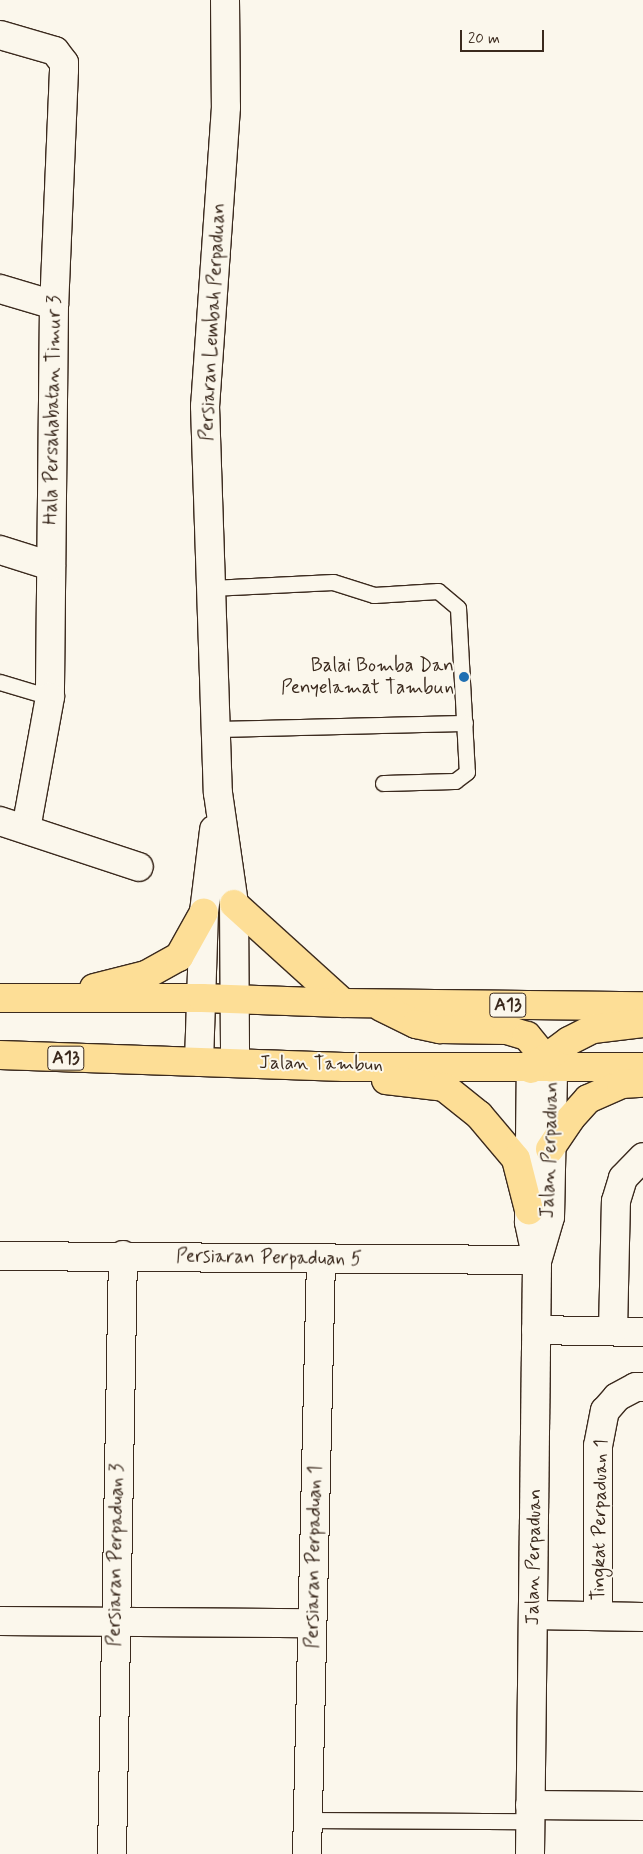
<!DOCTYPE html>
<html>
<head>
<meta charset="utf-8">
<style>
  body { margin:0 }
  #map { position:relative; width:643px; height:1854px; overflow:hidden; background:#fbf7ec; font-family:Mynerve,sans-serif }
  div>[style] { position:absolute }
  .roads { filter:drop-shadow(1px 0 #3b2a1e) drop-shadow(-1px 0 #3b2a1e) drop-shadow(0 1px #3b2a1e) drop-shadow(0 -1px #3b2a1e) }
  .service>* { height:15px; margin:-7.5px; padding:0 7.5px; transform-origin:7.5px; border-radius:7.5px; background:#fbf7ec }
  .minor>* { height:28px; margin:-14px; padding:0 14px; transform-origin:14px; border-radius:14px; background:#fbf7ec }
  .tertiary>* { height:28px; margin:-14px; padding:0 14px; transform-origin:14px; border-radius:14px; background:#fbf7ec }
  .secondary>* { height:28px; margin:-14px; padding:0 14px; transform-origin:14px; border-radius:14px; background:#fbf7ec }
  .primary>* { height:28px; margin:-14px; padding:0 14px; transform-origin:14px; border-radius:14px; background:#fdde96 }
  .dots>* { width:14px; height:14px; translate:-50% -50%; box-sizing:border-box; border:2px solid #fbf7ec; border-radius:50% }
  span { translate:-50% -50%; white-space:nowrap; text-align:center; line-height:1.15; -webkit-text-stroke:4px #fbf7ec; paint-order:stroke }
  .shield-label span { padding:1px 4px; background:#fbf7ec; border:1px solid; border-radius:4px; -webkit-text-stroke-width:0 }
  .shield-label { font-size:18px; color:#3b2a1e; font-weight:700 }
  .street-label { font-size:19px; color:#3b2a1e }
  .poi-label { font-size:19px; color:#3b2a1e }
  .right { translate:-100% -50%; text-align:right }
  .scale { position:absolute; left:460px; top:30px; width:84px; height:22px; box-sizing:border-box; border:2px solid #3b2a1e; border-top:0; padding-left:6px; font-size:15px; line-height:18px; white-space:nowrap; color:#3b2a1e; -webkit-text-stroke:4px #fbf7ec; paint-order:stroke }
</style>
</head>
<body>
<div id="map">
  <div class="roads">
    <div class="service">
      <div style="left:211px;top:588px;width:122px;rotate:-2.8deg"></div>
      <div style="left:333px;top:582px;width:43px;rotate:17.6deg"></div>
      <div style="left:374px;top:595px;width:64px;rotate:-3.6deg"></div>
      <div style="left:438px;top:591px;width:26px;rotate:40deg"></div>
      <div style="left:458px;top:608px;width:164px;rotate:86.9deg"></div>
      <div style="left:467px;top:772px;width:15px;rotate:143deg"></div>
      <div style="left:455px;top:781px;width:72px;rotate:178.4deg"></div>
      <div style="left:0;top:682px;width:52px;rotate:16.7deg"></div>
      <div style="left:216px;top:729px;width:249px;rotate:-1.4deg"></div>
      <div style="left:307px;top:1820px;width:223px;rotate:0.3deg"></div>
    </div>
    <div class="minor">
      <div style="left:0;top:35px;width:57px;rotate:16.2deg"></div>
      <div style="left:55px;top:51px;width:15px;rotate:53deg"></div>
      <div style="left:64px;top:63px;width:7px;rotate:90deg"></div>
      <div style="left:64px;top:70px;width:235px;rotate:92.4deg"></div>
      <div style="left:54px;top:305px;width:392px;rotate:90.6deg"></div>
      <div style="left:50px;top:697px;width:134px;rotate:100.3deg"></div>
      <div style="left:0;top:289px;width:56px;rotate:16.5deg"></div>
      <div style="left:0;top:550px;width:53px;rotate:17.4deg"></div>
      <div style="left:0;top:821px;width:146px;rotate:18.3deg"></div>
      <div style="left:0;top:1256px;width:537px;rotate:0.43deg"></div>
      <div style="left:536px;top:1330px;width:107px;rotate:1.1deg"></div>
      <div style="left:613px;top:1331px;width:130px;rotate:-88.7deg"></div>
      <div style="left:616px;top:1201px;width:24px;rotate:-73deg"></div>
      <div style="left:623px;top:1178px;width:29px;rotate:-46deg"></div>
      <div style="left:533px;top:1615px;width:110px;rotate:1deg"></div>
      <div style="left:598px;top:1616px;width:170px;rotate:-90deg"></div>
      <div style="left:598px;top:1446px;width:36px;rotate:-79deg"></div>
      <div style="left:605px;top:1411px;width:18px;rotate:-49deg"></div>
      <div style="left:617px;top:1397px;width:21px;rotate:-28deg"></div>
      <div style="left:636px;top:1387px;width:7px"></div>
      <div style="left:0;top:1621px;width:312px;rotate:0.4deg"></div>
      <div style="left:530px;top:1805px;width:113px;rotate:0.5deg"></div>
      <div style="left:112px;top:1854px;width:599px;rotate:-88.95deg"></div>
      <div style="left:307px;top:1854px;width:594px;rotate:-88.65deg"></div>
    </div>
    <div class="tertiary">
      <div style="left:538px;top:1258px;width:43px;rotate:-73.7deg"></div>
      <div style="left:550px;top:1217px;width:149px;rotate:-88.8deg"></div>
      <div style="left:530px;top:1854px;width:594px;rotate:-89.32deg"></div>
      <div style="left:537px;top:1260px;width:39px;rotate:-102deg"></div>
      <div style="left:529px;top:1222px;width:153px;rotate:-89.3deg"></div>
    </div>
    <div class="secondary">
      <div style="left:225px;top:0;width:107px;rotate:89.5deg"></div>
      <div style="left:226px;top:107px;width:300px;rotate:94deg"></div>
      <div style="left:205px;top:406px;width:387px;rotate:88.1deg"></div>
      <div style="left:218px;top:793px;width:112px;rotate:81.8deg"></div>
      <div style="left:234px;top:904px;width:158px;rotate:89.6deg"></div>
      <div style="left:199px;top:1062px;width:150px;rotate:-88.1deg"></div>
      <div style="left:204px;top:912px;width:83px;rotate:-83deg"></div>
    </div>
    <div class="primary">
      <div style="left:234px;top:904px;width:147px;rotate:42.2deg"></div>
      <div style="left:94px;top:988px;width:54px;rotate:-14deg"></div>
      <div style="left:146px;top:975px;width:38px;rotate:-29deg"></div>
      <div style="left:179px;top:957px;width:51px;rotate:-60.9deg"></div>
      <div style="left:0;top:998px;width:202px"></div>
      <div style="left:202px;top:998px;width:141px;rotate:2deg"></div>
      <div style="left:343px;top:1003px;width:300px;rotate:0.6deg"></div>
      <div style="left:381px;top:1007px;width:39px;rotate:26deg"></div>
      <div style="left:416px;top:1024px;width:25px;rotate:12deg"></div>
      <div style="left:440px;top:1029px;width:67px;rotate:0.9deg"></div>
      <div style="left:507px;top:1030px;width:21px;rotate:17deg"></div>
      <div style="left:527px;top:1036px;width:41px;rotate:50.9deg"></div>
      <div style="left:0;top:1055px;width:344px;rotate:2deg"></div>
      <div style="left:344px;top:1067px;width:299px"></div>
      <div style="left:531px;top:1069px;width:47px;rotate:-36.4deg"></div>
      <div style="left:569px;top:1041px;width:27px;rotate:-27deg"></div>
      <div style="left:593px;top:1029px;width:50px;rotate:-6.8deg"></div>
      <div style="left:386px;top:1080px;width:58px;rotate:6.9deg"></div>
      <div style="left:444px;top:1087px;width:45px;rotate:38.7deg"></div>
      <div style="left:479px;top:1115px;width:57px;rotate:49.9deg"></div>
      <div style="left:516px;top:1159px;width:53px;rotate:75.7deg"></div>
      <div style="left:550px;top:1149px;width:36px;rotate:-56deg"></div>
      <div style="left:570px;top:1119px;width:27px;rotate:-48deg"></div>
      <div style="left:588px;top:1099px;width:36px;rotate:-24deg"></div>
      <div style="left:621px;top:1084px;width:22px;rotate:-3deg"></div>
    </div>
  </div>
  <div class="dots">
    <div style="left:464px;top:677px;background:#1f6fb2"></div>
  </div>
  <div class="shield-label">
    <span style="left:508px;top:1005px">A13</span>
    <span style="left:66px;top:1058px">A13</span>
  </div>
  <div class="street-label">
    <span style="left:213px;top:322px;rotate:-87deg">Persiaran Lembah Perpaduan</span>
    <span style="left:53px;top:410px;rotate:-89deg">Hala Persahabatan Timur 3</span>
    <span style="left:321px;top:1064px;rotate:1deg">Jalan Tambun</span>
    <span style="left:550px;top:1150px;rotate:-88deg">Jalan Perpaduan</span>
    <span style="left:269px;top:1258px;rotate:1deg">Persiaran Perpaduan 5</span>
    <span style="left:600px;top:1520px;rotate:-89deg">Tingkat Perpaduan 1</span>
    <span style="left:116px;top:1555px;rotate:-89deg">Persiaran Perpaduan 3</span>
    <span style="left:314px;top:1557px;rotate:-89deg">Persiaran Perpaduan 1</span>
    <span style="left:534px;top:1557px;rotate:-89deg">Jalan Perpaduan</span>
  </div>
  <div class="poi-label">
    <span class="right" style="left:454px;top:677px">Balai Bomba Dan<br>Penyelamat Tambun</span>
  </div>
  <div class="scale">20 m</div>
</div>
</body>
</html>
